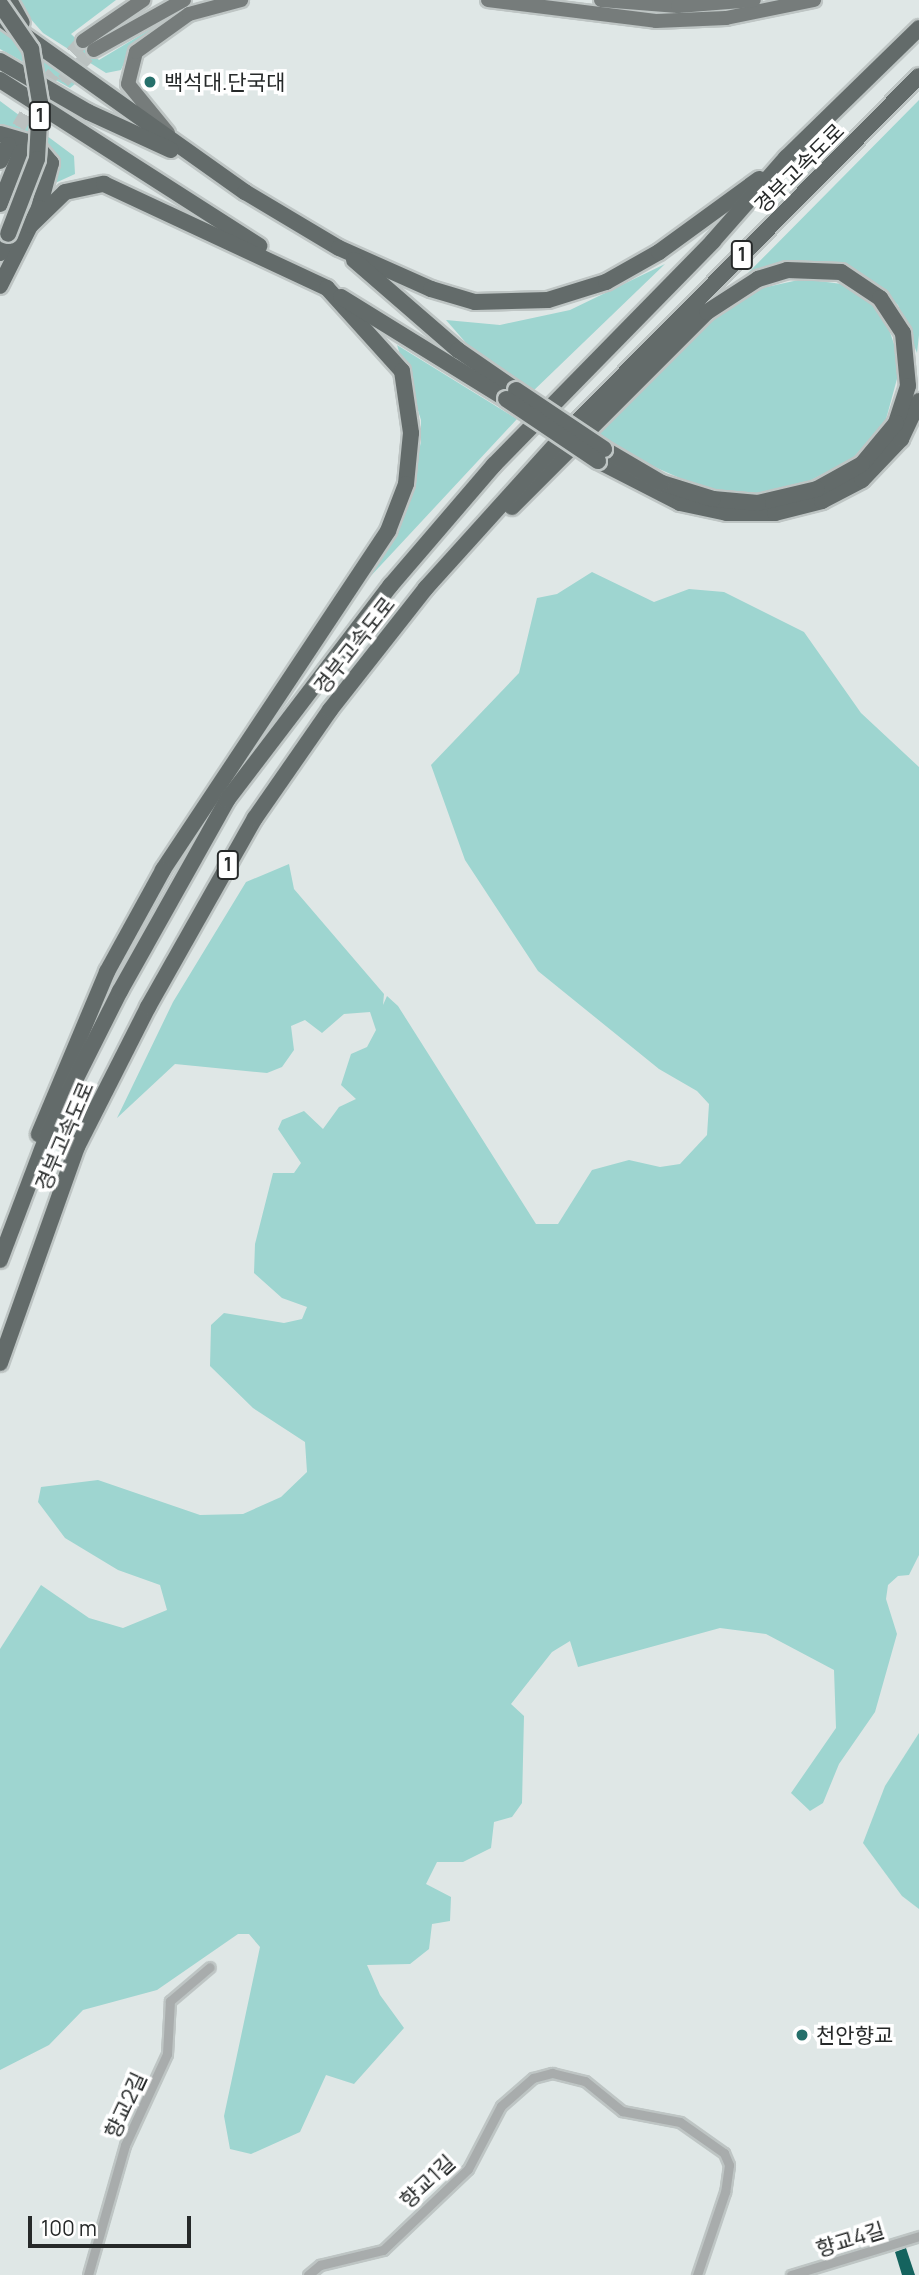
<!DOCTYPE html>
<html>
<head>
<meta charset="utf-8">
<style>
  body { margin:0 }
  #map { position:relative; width:919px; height:2275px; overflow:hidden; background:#dfe7e6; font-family:Manrope,"Noto Sans KR",sans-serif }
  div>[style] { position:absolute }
  .green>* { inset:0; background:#9ed5d0 }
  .building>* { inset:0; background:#14635e }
  .primary-tunnel>* { height:14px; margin-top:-7px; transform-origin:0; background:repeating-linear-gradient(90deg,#bac1c0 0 14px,transparent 0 21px) }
  .roads { filter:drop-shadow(2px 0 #bec5c4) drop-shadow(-2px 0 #bec5c4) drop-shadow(0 2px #bec5c4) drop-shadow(0 -2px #bec5c4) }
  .street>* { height:9px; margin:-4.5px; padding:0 4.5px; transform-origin:4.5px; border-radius:4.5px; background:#a8acac }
  .primary>* { height:14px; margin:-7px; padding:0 7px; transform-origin:7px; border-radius:7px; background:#767c7b }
  .highway>* { height:16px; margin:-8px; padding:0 8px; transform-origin:8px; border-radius:8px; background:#636b6a }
  .bridges { filter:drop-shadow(2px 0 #bec5c4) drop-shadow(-2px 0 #bec5c4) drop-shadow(0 2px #bec5c4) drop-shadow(0 -2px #bec5c4) }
  .highway-bridge>* { height:16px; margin:-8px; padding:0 8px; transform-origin:8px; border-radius:8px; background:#636b6a }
  .dots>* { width:19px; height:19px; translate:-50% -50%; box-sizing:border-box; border:4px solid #fff; border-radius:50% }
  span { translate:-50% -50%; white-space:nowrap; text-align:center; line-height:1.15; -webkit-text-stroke:7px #fff; paint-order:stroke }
  .shield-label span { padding:2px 5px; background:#fff; border:2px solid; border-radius:5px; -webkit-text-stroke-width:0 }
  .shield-label { font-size:19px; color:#262929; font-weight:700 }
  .poi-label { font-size:21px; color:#262929 }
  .left { translate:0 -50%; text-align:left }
  .street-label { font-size:21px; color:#262929 }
  .scale { position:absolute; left:28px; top:2216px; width:163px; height:32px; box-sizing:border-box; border:4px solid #262929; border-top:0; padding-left:9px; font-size:21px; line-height:24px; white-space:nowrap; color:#262929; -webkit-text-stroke:5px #fff; paint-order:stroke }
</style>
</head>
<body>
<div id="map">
  <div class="green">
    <div style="clip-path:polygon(14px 0,116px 0,71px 34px,99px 60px,182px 10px,132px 45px,121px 70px,106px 73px,43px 33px)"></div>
    <div style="clip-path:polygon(0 28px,74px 80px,75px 84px,70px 88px,0 49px)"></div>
    <div style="clip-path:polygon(919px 100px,919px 335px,917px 353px,898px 305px,860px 273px,816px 261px,748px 273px)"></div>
    <div style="clip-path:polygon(0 101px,74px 156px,75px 174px,53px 184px,56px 162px,50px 147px,23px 130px,0 128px)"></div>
    <div style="clip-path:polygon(665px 264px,530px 394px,488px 368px,446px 320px,500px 325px,570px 310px)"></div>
    <div style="clip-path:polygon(803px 279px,842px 284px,869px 299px,885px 318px,901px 364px,885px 423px,852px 459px,790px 491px,768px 497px,716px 494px,641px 461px,595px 433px,716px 314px,762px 288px)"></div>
    <div style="clip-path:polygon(397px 345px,517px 419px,368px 579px,403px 514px,421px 442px,421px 420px)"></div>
    <div style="clip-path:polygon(592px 572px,654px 602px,689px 589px,724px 592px,804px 632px,861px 713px,919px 767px,919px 1555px,909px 1575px,898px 1576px,888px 1585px,886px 1599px,897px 1634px,875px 1712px,839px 1764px,823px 1803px,810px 1811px,791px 1793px,836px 1728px,834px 1670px,766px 1634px,720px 1628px,578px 1667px,570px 1641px,552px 1652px,511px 1704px,524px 1716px,522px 1803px,512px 1817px,494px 1822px,491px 1848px,463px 1862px,437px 1862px,426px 1884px,451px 1897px,450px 1921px,432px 1924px,429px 1949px,410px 1964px,367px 1965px,380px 1995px,404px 2028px,354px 2084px,326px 2075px,300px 2132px,251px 2154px,230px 2149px,224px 2116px,260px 1947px,249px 1934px,238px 1934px,157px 1990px,83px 2010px,49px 2045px,0 2070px,0 1649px,41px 1585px,89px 1618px,123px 1628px,167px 1610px,160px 1585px,118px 1570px,65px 1538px,38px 1502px,41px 1487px,98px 1480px,200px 1515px,243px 1514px,281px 1497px,307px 1472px,305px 1442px,253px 1408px,210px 1366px,211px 1325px,224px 1313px,284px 1323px,302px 1319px,307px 1307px,282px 1298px,254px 1273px,255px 1244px,273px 1173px,294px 1173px,301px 1163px,278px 1129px,282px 1120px,304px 1111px,323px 1129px,339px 1107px,356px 1099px,341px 1085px,351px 1054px,367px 1047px,376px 1030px,370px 1012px,344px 1014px,322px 1033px,305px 1020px,291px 1026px,294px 1050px,282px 1067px,267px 1073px,175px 1064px,117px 1118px,173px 1002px,246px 882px,289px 864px,294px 889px,384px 994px,383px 1005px,387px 996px,398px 1006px,536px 1224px,558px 1224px,592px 1170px,629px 1160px,660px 1167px,680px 1164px,707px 1135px,709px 1104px,697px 1091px,659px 1069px,538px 971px,465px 860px,431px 765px,519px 673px,537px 598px,557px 594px)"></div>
    <div style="clip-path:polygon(919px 1733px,919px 1909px,902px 1896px,863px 1843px,885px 1786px)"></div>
  </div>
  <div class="building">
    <div style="clip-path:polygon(906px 2248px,915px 2275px,902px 2275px,895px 2252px)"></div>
  </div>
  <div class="primary-tunnel">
    <div style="left:40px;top:117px;width:43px;rotate:-57.4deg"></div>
    <div style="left:63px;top:81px;width:44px;rotate:-45deg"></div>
    <div style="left:8px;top:145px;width:71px;rotate:-59.5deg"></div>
    <div style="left:44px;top:84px;width:58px;rotate:-47.8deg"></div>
  </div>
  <div class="roads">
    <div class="street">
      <div style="left:88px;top:2275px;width:135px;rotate:-74.1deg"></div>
      <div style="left:125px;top:2145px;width:100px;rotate:-65.2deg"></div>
      <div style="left:167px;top:2054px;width:53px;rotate:-86.8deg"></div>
      <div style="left:170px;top:2001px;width:52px;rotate:-40.4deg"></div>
      <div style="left:308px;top:2275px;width:16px;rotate:-40deg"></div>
      <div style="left:320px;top:2265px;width:65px;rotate:-13.4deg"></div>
      <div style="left:383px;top:2250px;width:117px;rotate:-43.6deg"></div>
      <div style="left:468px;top:2169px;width:71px;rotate:-62.4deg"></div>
      <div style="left:501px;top:2106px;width:43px;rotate:-41.2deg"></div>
      <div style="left:533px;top:2078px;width:20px;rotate:-15deg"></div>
      <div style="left:552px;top:2073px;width:34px;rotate:14deg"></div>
      <div style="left:585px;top:2081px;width:48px;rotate:39deg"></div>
      <div style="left:622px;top:2111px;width:59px;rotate:10.7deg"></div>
      <div style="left:680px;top:2122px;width:54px;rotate:35.2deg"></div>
      <div style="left:724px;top:2153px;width:13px;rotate:67deg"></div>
      <div style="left:729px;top:2165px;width:27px;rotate:98deg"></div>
      <div style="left:725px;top:2192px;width:88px;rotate:108.6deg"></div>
      <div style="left:791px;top:2275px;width:134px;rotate:-16.9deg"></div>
    </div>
    <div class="primary">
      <div style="left:488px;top:0;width:169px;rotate:7.1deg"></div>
      <div style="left:656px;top:21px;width:70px;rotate:-2.5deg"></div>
      <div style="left:726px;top:18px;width:90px;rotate:-11.6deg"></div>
      <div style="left:601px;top:0;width:77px;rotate:4.5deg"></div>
      <div style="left:678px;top:6px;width:76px;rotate:-4.5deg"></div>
      <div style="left:83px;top:41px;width:73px;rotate:-34.3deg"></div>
      <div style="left:94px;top:50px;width:103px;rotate:-29.1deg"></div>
      <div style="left:168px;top:133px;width:63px;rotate:-129.2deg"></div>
      <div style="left:128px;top:84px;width:33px;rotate:-76deg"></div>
      <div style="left:136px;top:52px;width:65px;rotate:-35.6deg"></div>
      <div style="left:189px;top:14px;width:54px;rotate:-15.1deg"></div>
    </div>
    <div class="highway">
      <div style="left:9px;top:0;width:26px;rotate:61deg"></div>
      <div style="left:0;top:18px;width:301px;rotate:35.4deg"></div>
      <div style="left:245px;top:192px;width:109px;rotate:30.8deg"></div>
      <div style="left:339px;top:248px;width:101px;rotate:24deg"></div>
      <div style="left:431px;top:289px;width:46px;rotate:16.5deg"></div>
      <div style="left:475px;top:302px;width:73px;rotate:-1.6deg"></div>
      <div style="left:548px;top:300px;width:61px;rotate:-17.2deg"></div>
      <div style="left:606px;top:282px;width:61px;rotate:-29.5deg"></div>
      <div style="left:659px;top:252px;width:124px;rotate:-36.1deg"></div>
      <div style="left:0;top:61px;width:102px;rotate:30.1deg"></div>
      <div style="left:88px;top:112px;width:91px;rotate:24.6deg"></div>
      <div style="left:0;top:80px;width:308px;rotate:32.6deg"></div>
      <div style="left:0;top:134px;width:36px;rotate:16deg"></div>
      <div style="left:35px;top:144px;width:25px;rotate:50deg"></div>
      <div style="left:51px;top:163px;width:47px;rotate:104.9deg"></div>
      <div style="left:39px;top:208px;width:87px;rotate:116.6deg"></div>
      <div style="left:0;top:161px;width:18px;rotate:-63deg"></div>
      <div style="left:0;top:204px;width:56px;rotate:-68deg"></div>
      <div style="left:31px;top:225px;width:47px;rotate:-44.1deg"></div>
      <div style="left:65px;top:192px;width:40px;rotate:-12deg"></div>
      <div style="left:104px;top:184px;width:246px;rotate:25deg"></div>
      <div style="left:327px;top:288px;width:112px;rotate:47.9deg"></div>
      <div style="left:402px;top:371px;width:63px;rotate:81.7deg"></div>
      <div style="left:411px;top:433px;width:51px;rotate:95.6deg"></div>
      <div style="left:406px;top:484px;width:50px;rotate:111deg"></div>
      <div style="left:388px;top:531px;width:407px;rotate:123.6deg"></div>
      <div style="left:163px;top:870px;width:116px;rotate:118.8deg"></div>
      <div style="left:107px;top:972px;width:176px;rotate:112.8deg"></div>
      <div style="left:0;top:253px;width:21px;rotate:-67deg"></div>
      <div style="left:354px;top:260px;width:138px;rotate:40.9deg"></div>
      <div style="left:458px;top:350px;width:70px;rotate:34.6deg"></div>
      <div style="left:341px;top:297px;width:194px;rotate:31.7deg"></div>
      <div style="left:598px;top:461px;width:92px;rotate:27.1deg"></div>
      <div style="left:680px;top:503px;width:48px;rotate:12deg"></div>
      <div style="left:727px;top:513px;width:48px"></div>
      <div style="left:775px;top:513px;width:49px;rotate:-14.3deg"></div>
      <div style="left:822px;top:501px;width:45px;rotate:-27.7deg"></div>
      <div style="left:862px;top:480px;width:57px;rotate:-46.4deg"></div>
      <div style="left:901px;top:439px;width:42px;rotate:-64.7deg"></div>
      <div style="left:512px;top:507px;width:276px;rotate:-45deg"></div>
      <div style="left:707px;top:312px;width:61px;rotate:-32.9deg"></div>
      <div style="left:758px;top:279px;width:30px;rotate:-17deg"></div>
      <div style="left:787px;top:270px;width:54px;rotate:2.1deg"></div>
      <div style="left:841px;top:272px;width:47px;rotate:33.7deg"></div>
      <div style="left:880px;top:298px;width:42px;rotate:56.7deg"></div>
      <div style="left:903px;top:333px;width:53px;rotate:84.6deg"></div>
      <div style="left:908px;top:386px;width:39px;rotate:108deg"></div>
      <div style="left:896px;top:423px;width:53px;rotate:129.7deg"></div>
      <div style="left:862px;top:464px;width:51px;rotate:150.9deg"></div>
      <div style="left:817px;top:489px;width:61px;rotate:166.7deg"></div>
      <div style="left:758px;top:503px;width:45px;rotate:-174.9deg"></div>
      <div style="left:713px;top:499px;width:53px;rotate:-162.6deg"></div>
      <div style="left:662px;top:483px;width:67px;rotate:-149.6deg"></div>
      <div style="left:0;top:1260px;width:133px;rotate:-69.2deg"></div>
      <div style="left:47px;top:1136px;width:162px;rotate:-63.3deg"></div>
      <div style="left:120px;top:991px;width:219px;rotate:-60.7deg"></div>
      <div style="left:227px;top:800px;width:270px;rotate:-52.7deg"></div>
      <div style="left:391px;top:585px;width:158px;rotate:-49.4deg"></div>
      <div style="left:494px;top:465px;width:313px;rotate:-45.6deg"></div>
      <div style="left:713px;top:241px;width:111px;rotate:-48.7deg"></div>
      <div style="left:786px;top:158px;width:186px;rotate:-44.3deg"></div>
      <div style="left:0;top:1363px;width:229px;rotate:-70.4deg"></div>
      <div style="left:77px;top:1147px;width:157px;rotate:-63.1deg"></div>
      <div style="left:148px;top:1007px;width:217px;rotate:-60.5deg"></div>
      <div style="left:255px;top:818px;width:131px;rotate:-55.2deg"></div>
      <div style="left:330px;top:710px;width:155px;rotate:-51.8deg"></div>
      <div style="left:426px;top:588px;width:207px;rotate:-47.9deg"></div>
      <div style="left:565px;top:434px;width:503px;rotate:-45.32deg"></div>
    </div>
  </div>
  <div class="bridges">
    <div class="highway-bridge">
      <div style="left:0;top:4px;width:55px;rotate:55.4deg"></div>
      <div style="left:31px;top:49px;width:54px;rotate:80.4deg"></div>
      <div style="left:40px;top:102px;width:57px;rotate:93deg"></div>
      <div style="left:37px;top:159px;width:80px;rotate:111.1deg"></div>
      <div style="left:516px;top:390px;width:106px;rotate:33.8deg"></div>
      <div style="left:506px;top:399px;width:111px;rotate:34deg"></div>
    </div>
  </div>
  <div class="dots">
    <div style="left:150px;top:82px;background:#26706b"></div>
    <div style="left:802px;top:2035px;background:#26706b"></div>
  </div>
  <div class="shield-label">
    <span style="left:40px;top:116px">1</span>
    <span style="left:742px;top:255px">1</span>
    <span style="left:228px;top:865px">1</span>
  </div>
  <div class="poi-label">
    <span class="left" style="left:164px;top:82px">백석대.단국대</span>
    <span class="left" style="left:816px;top:2035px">천안향교</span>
  </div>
  <div class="street-label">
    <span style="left:799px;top:168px;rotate:-45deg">경부고속도로</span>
    <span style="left:354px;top:645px;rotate:-52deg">경부고속도로</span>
    <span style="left:64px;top:1136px;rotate:-67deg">경부고속도로</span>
    <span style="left:125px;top:2105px;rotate:-65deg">향교2길</span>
    <span style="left:427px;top:2181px;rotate:-43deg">향교1길</span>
    <span style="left:850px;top:2239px;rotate:-17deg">향교4길</span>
  </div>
  <div class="scale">100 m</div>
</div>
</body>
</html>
